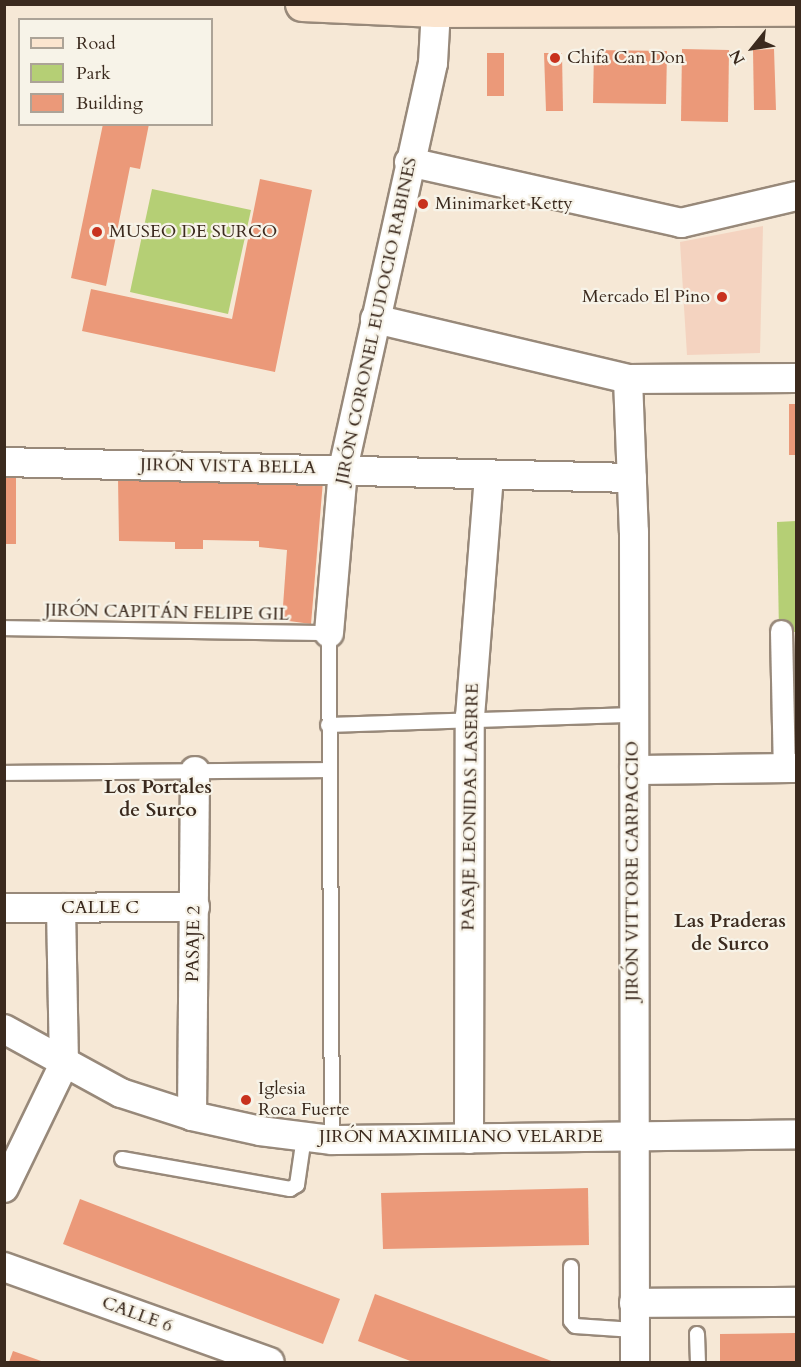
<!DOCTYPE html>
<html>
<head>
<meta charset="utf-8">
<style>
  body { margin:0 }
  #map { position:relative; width:801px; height:1367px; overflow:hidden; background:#f6e8d6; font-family:Cardo,serif }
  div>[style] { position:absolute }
  .built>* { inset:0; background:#f4d3c0 }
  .green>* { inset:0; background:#b5cf75 }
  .building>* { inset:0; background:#eb9979 }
  .roads { filter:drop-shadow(2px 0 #98897a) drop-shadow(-2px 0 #98897a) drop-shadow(0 2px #98897a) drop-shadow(0 -2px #98897a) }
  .service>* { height:14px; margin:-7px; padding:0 7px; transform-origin:7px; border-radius:7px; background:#fff }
  .pedestrian>* { height:21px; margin:-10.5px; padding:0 10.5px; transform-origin:10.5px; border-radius:10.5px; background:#fff }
  .minor>* { height:28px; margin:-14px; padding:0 14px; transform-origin:14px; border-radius:14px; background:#fff }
  .secondary>* { height:33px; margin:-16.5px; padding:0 16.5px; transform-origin:16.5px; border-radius:16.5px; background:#fbe5cf }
  .dots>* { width:16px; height:16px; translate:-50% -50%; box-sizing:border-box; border:3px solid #f7f3e8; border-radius:50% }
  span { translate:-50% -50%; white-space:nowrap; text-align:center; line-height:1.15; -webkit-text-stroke:4.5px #f7f3e8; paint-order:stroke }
  .poi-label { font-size:18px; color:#3b2a1e }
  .left { translate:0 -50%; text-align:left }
  .right { translate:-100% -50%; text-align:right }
  .street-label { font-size:18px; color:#3b2a1e }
  .neighbourhood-label { font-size:20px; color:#3b2a1e; font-weight:700 }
  .frame { position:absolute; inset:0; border:6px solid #3b2a1e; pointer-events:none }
  .legend { position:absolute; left:18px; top:18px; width:195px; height:108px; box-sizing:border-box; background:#f7f3e8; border:2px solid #aca397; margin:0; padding:8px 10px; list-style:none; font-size:18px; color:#3b2a1e }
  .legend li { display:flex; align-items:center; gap:12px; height:30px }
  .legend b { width:30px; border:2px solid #aca397 }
  .north { position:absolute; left:723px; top:18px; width:60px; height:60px; -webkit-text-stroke:4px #f7f3e8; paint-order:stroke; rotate:240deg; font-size:16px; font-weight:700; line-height:24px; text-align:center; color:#3b2a1e }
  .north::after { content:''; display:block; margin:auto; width:21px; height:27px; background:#3b2a1e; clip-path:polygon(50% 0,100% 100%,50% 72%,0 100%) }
</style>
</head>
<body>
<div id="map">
  <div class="built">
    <div style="clip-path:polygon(763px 226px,760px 353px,687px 355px,680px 242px)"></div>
  </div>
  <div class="green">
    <div style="clip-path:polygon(152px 189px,251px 210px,228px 314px,130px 292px)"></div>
    <div style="clip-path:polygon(796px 521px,796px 632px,779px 632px,777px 522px)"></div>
  </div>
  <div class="building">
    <div style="clip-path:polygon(682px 49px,729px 50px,728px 122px,681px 121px)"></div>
    <div style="clip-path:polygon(774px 49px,776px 110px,754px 110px,753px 50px)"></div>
    <div style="clip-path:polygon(594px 50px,667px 51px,666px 104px,593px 103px)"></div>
    <div style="clip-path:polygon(487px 53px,504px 53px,504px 96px,487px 96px)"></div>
    <div style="clip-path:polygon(544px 53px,562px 53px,563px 111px,546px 111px)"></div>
    <div style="clip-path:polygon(103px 124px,149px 124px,140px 169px,130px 167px,106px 286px,71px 278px)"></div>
    <div style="clip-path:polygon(260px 179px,312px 190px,275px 372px,82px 331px,91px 289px,232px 319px)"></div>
    <div style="clip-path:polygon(789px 404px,796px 404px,796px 455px,789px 455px)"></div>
    <div style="clip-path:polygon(150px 477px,235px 483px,323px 481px,311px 624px,282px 620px,287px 550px,259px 547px,259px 541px,203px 540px,203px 549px,175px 549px,175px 542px,119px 541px,118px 478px)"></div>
    <div style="clip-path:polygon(4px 478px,16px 478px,16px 544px,4px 544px)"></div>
    <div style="clip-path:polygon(588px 1188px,589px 1245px,383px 1249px,381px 1193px)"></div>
    <div style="clip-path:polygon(80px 1199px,340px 1299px,323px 1344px,63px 1244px)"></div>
    <div style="clip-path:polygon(375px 1294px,554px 1362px,413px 1362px,358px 1341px)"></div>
    <div style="clip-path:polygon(796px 1333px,796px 1362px,720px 1362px,720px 1334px)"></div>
    <div style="clip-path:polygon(13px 1351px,44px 1362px,9px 1362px)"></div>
  </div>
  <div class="roads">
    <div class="service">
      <div style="left:4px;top:628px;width:325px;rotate:0.9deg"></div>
      <div style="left:329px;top:633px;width:507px;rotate:89.66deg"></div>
      <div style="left:328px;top:725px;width:306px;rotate:-1.9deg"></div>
      <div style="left:4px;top:773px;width:323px;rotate:-0.5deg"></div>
      <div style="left:122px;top:1159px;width:171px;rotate:10.1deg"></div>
      <div style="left:290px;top:1189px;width:8px;rotate:-30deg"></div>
      <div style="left:297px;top:1185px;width:49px;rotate:-81.7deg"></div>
      <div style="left:571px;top:1267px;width:54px;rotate:90deg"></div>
      <div style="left:571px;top:1321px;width:6px;rotate:51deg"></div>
      <div style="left:575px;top:1326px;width:59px;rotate:3.9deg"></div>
      <div style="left:697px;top:1334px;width:28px;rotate:88deg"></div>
    </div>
    <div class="pedestrian">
      <div style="left:781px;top:631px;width:138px;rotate:88.8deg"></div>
    </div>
    <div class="minor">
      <div style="left:409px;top:162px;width:279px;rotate:12.6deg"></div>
      <div style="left:681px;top:223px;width:118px;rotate:-13.2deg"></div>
      <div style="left:375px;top:319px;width:260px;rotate:13.3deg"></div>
      <div style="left:628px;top:379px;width:168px;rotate:-0.3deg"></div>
      <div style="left:628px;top:379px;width:153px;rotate:87.8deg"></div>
      <div style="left:634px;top:532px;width:830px;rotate:89.93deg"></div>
      <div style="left:4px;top:462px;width:628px;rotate:1.46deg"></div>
      <div style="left:329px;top:633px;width:165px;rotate:-85.1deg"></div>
      <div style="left:343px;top:469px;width:416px;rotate:-77.5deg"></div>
      <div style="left:433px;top:63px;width:53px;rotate:-86.8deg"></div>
      <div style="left:634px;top:770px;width:162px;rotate:-0.7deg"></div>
      <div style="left:4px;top:908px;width:191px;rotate:-0.3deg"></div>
      <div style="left:4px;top:1029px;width:133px;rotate:28.7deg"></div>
      <div style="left:121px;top:1093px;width:75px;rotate:17.9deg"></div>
      <div style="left:192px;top:1116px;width:70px;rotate:12.4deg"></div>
      <div style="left:260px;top:1131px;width:73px;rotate:7.1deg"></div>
      <div style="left:332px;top:1140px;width:464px;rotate:-0.7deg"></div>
      <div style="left:192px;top:1116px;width:345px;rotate:-89.5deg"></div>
      <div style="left:469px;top:1139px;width:422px;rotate:-89.9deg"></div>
      <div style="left:470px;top:717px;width:242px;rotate:-85.5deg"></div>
      <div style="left:4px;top:1188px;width:138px;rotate:-64.2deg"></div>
      <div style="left:64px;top:1064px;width:156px;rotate:-91.1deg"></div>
      <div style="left:4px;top:1267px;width:282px;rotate:19.7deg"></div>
      <div style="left:634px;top:1303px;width:162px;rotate:-0.4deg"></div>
    </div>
    <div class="secondary">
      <div style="left:302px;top:4px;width:134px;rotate:2.6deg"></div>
      <div style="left:436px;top:10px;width:360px;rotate:-0.2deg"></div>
    </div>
  </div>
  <div class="dots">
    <div style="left:555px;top:58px;background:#c8321e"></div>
    <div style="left:423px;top:204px;background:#c8321e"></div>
    <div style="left:97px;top:232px;background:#c8321e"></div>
    <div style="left:722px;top:297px;background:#c8321e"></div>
    <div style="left:246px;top:1100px;background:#c8321e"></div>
  </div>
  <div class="poi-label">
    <span class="left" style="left:567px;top:58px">Chifa Can Don</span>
    <span class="left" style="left:435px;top:204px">Minimarket Ketty</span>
    <span class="left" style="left:109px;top:232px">MUSEO DE SURCO</span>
    <span class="right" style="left:710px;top:297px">Mercado El Pino</span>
    <span class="left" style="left:258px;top:1100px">Iglesia<br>Roca Fuerte</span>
  </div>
  <div class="street-label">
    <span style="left:377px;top:321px;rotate:-78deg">JIRÓN CORONEL EUDOCIO RABINES</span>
    <span style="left:228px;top:467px;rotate:1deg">JIRÓN VISTA BELLA</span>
    <span style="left:167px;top:613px;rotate:1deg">JIRÓN CAPITÁN FELIPE GIL</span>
    <span style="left:471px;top:807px;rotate:-89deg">PASAJE LEONIDAS LASERRE</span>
    <span style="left:633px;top:871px;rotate:-90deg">JIRÓN VITTORE CARPACCIO</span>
    <span style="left:100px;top:908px">CALLE C</span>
    <span style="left:194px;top:944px;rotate:-89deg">PASAJE 2</span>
    <span style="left:461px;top:1137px">JIRÓN MAXIMILIANO VELARDE</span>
    <span style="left:137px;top:1315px;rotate:20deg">CALLE 6</span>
  </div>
  <div class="neighbourhood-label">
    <span style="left:158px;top:798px">Los Portales<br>de Surco</span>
    <span style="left:730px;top:932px">Las Praderas<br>de Surco</span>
  </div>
  <div class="frame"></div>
  <ul class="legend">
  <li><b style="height:8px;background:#fbe5cf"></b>Road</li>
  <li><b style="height:16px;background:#b5cf75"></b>Park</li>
  <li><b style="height:16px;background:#eb9979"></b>Building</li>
  </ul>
  <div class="north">N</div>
</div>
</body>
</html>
